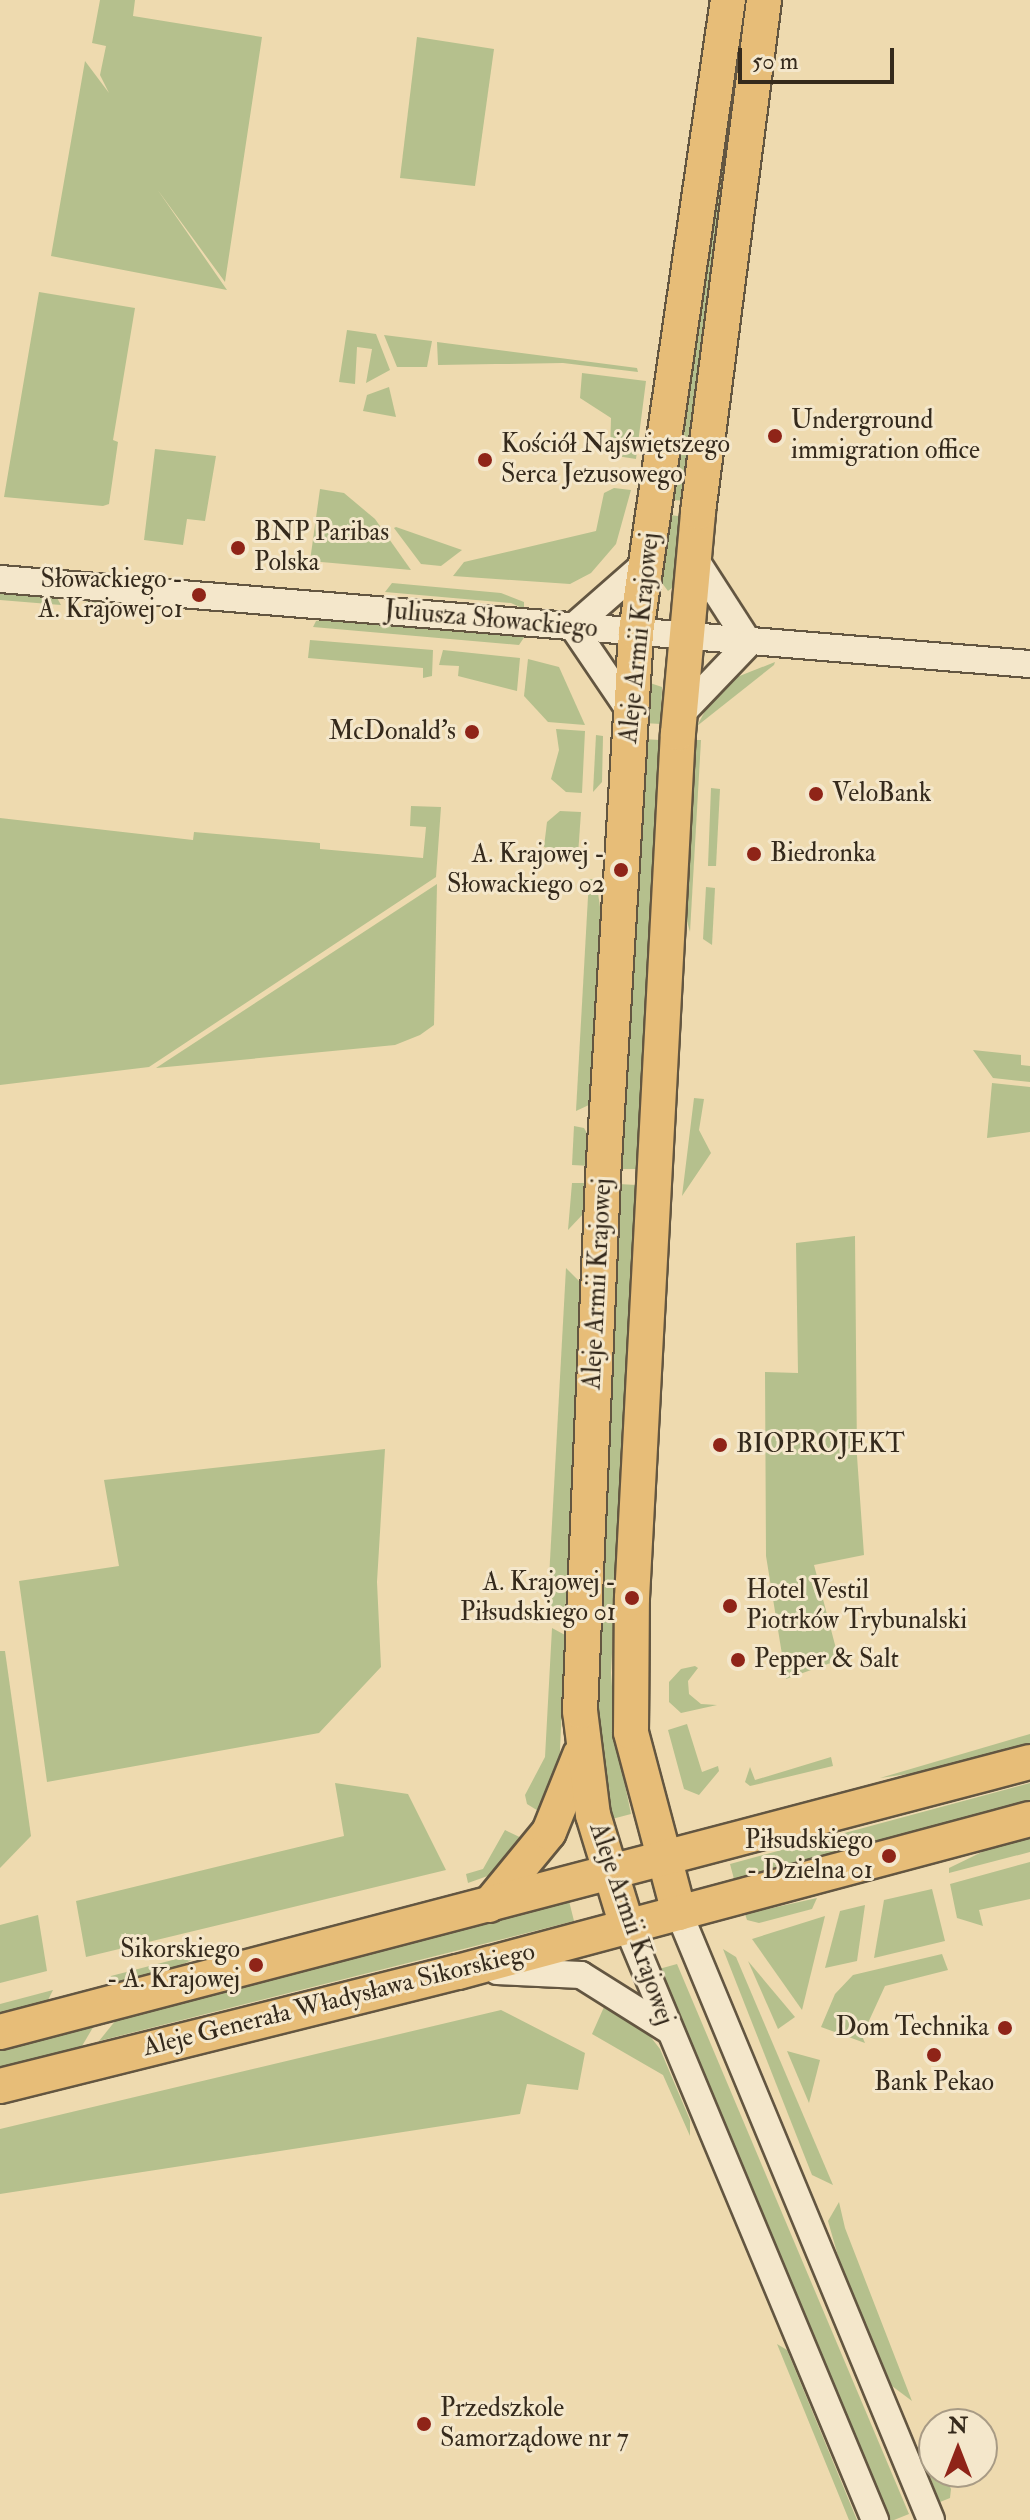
<!DOCTYPE html>
<html>
<head>
<meta charset="utf-8">
<style>
  body { margin:0 }
  #map { position:relative; width:1030px; height:2520px; overflow:hidden; background:#eedaaf; font-family:"IM FELL Double Pica",serif }
  div>[style] { position:absolute }
  .green>* { inset:0; background:#b5c08d }
  .roads { filter:drop-shadow(2px 0 #635641) drop-shadow(-2px 0 #635641) drop-shadow(0 2px #635641) drop-shadow(0 -2px #635641) }
  .minor>* { height:26px; margin:-13px; padding:0 13px; transform-origin:13px; border-radius:13px; background:#f4e7cb }
  .major>* { height:34px; margin:-17px; padding:0 17px; transform-origin:17px; border-radius:17px; background:#e7bd78 }
  .dots>* { width:22px; height:22px; translate:-50% -50%; box-sizing:border-box; border:4px solid #f4e7cb; border-radius:50% }
  span { translate:-50% -50%; white-space:nowrap; text-align:center; line-height:1.15; -webkit-text-stroke:6px #f4e7cb; paint-order:stroke }
  .poi-label { font-size:26px; color:#352a1c }
  .left { translate:0 -50%; text-align:left }
  .right { translate:-100% -50%; text-align:right }
  .street-label { font-size:26px; color:#352a1c }
  .north { position:absolute; left:918px; top:2408px; width:80px; height:80px; box-sizing:border-box; background:#f4e7cb; border:2px solid #a89b85; border-radius:50%; rotate:0deg; font-size:22px; font-weight:700; line-height:32px; text-align:center; color:#352a1c }
  .north::after { content:''; display:block; margin:auto; width:28px; height:36px; background:#8f2418; clip-path:polygon(50% 0,100% 100%,50% 72%,0 100%) }
  .scale { position:absolute; left:738px; top:48px; width:156px; height:36px; box-sizing:border-box; border:4px solid #352a1c; border-top:0; padding-left:10px; font-size:24px; line-height:28px; white-space:nowrap; color:#352a1c; -webkit-text-stroke:6px #f4e7cb; paint-order:stroke }
</style>
</head>
<body>
<div id="map">
  <div class="green">
    <div style="clip-path:polygon(100px 0,135px 0,133px 16px,262px 37px,225px 282px,157px 189px,227px 290px,51px 256px,85px 61px,109px 93px,100px 75px,106px 46px,92px 43px)"></div>
    <div style="clip-path:polygon(737px 12px,750px 13px,686px 501px,673px 500px)"></div>
    <div style="clip-path:polygon(417px 37px,494px 49px,475px 186px,400px 178px)"></div>
    <div style="clip-path:polygon(39px 292px,135px 308px,113px 440px,118px 442px,109px 504px,103px 506px,4px 497px)"></div>
    <div style="clip-path:polygon(347px 330px,376px 334px,390px 370px,366px 383px,372px 349px,357px 347px,355px 384px,339px 382px)"></div>
    <div style="clip-path:polygon(384px 335px,432px 341px,427px 367px,397px 367px)"></div>
    <div style="clip-path:polygon(437px 342px,637px 368px,638px 372px,563px 363px,438px 365px)"></div>
    <div style="clip-path:polygon(582px 373px,646px 381px,636px 459px,610px 455px,611px 418px,580px 398px)"></div>
    <div style="clip-path:polygon(389px 387px,396px 417px,363px 411px,367px 395px)"></div>
    <div style="clip-path:polygon(155px 449px,216px 456px,205px 521px,187px 519px,183px 545px,144px 540px)"></div>
    <div style="clip-path:polygon(614px 488px,631px 490px,616px 544px,591px 573px,570px 584px,453px 576px,464px 562px,596px 531px,604px 493px)"></div>
    <div style="clip-path:polygon(320px 489px,344px 493px,375px 519px,411px 570px,310px 561px)"></div>
    <div style="clip-path:polygon(670px 515px,685px 517px,676px 585px,668px 591px,662px 583px)"></div>
    <div style="clip-path:polygon(394px 528px,396px 527px,462px 550px,441px 566px,421px 564px)"></div>
    <div style="clip-path:polygon(392px 583px,501px 593px,524px 602px,524px 609px,511px 603px,385px 592px)"></div>
    <div style="clip-path:polygon(0 591px,56px 596px,61px 605px,0 600px)"></div>
    <div style="clip-path:polygon(89px 599px,124px 603px,138px 611px,81px 607px)"></div>
    <div style="clip-path:polygon(328px 619px,337px 620px,525px 636px,519px 645px,313px 627px,316px 621px)"></div>
    <div style="clip-path:polygon(310px 640px,433px 650px,432px 676px,423px 678px,423px 668px,308px 658px)"></div>
    <div style="clip-path:polygon(443px 650px,520px 658px,517px 691px,458px 676px,459px 666px,439px 665px)"></div>
    <div style="clip-path:polygon(528px 659px,559px 667px,585px 725px,548px 722px,524px 696px)"></div>
    <div style="clip-path:polygon(775px 662px,774px 665px,697px 726px,712px 698px,732px 679px)"></div>
    <div style="clip-path:polygon(650px 683px,662px 687px,661px 724px,643px 723px)"></div>
    <div style="clip-path:polygon(556px 729px,585px 731px,582px 793px,566px 792px,551px 779px,559px 750px)"></div>
    <div style="clip-path:polygon(596px 735px,603px 736px,602px 782px,593px 792px)"></div>
    <div style="clip-path:polygon(642px 739px,660px 740px,637px 1169px,620px 1169px)"></div>
    <div style="clip-path:polygon(693px 740px,701px 740px,690px 932px,685px 914px)"></div>
    <div style="clip-path:polygon(711px 788px,720px 789px,716px 866px,708px 866px)"></div>
    <div style="clip-path:polygon(411px 806px,441px 807px,436px 877px,149px 1067px,0 1085px,0 818px,193px 840px,194px 832px,320px 843px,320px 849px,423px 858px,426px 827px,410px 826px)"></div>
    <div style="clip-path:polygon(560px 811px,581px 812px,578px 855px,544px 847px,547px 822px)"></div>
    <div style="clip-path:polygon(589px 879px,596px 879px,604px 935px,591px 1104px,576px 1111px)"></div>
    <div style="clip-path:polygon(437px 884px,434px 1025px,420px 1035px,395px 1045px,156px 1068px)"></div>
    <div style="clip-path:polygon(706px 887px,715px 888px,712px 945px,703px 939px)"></div>
    <div style="clip-path:polygon(973px 1050px,1021px 1055px,1021px 1065px,1030px 1066px,1030px 1082px,993px 1078px)"></div>
    <div style="clip-path:polygon(992px 1083px,1030px 1087px,1030px 1132px,987px 1138px)"></div>
    <div style="clip-path:polygon(694px 1098px,704px 1099px,699px 1130px,711px 1153px,682px 1196px)"></div>
    <div style="clip-path:polygon(574px 1126px,584px 1128px,591px 1140px,591px 1166px,572px 1165px)"></div>
    <div style="clip-path:polygon(572px 1183px,590px 1183px,584px 1213px,568px 1230px)"></div>
    <div style="clip-path:polygon(619px 1184px,636px 1185px,611px 1673px,616px 1741px,631px 1814px,612px 1819px,594px 1709px)"></div>
    <div style="clip-path:polygon(855px 1236px,857px 1456px,864px 1555px,814px 1565px,839px 1660px,786px 1679px,766px 1556px,765px 1372px,798px 1373px,796px 1243px)"></div>
    <div style="clip-path:polygon(566px 1268px,579px 1281px,583px 1298px,565px 1616px,547px 1615px)"></div>
    <div style="clip-path:polygon(385px 1449px,377px 1582px,381px 1667px,319px 1733px,47px 1782px,19px 1581px,119px 1566px,104px 1480px)"></div>
    <div style="clip-path:polygon(552px 1628px,565px 1635px,559px 1774px,548px 1817px,527px 1804px,525px 1795px,545px 1757px)"></div>
    <div style="clip-path:polygon(0 1651px,5px 1651px,31px 1836px,0 1868px)"></div>
    <div style="clip-path:polygon(695px 1666px,698px 1668px,688px 1681px,689px 1694px,701px 1704px,717px 1705px,681px 1713px,669px 1702px,669px 1682px,681px 1669px)"></div>
    <div style="clip-path:polygon(687px 1724px,702px 1772px,718px 1766px,719px 1771px,699px 1795px,684px 1789px,668px 1730px)"></div>
    <div style="clip-path:polygon(1030px 1734px,1030px 1744px,936px 1770px,880px 1778px)"></div>
    <div style="clip-path:polygon(831px 1757px,833px 1766px,750px 1786px,745px 1782px,750px 1767px,755px 1780px)"></div>
    <div style="clip-path:polygon(335px 1783px,408px 1794px,446px 1870px,86px 1957px,76px 1901px,344px 1836px)"></div>
    <div style="clip-path:polygon(1030px 1783px,1030px 1802px,734px 1879px,730px 1864px)"></div>
    <div style="clip-path:polygon(505px 1830px,532px 1843px,496px 1873px,468px 1883px,466px 1874px,483px 1869px)"></div>
    <div style="clip-path:polygon(1030px 1838px,1030px 1852px,949px 1873px,949px 1868px,984px 1851px)"></div>
    <div style="clip-path:polygon(1030px 1862px,1030px 1899px,979px 1910px,983px 1926px,957px 1918px,950px 1884px)"></div>
    <div style="clip-path:polygon(932px 1889px,945px 1941px,874px 1958px,884px 1900px)"></div>
    <div style="clip-path:polygon(817px 1898px,812px 1909px,759px 1923px,747px 1920px,745px 1914px)"></div>
    <div style="clip-path:polygon(569px 1901px,574px 1921px,99px 2041px,116px 2020px)"></div>
    <div style="clip-path:polygon(865px 1905px,857px 1961px,825px 1968px,840px 1911px)"></div>
    <div style="clip-path:polygon(38px 1915px,47px 1971px,0 1983px,0 1925px)"></div>
    <div style="clip-path:polygon(825px 1916px,802px 2010px,752px 1939px)"></div>
    <div style="clip-path:polygon(215px 1949px,173px 1969px,107px 1985px,111px 1976px)"></div>
    <div style="clip-path:polygon(723px 1949px,736px 1957px,833px 2185px,812px 2175px)"></div>
    <div style="clip-path:polygon(942px 1954px,948px 1970px,885px 1986px,862px 2036px,865px 2043px,821px 2027px,835px 1994px,853px 1975px)"></div>
    <div style="clip-path:polygon(748px 1961px,795px 2017px,778px 2029px)"></div>
    <div style="clip-path:polygon(677px 1964px,909px 2514px,894px 2520px,889px 2520px,659px 1969px)"></div>
    <div style="clip-path:polygon(53px 1990px,47px 2002px,0 2014px,0 2004px)"></div>
    <div style="clip-path:polygon(608px 1998px,639px 2022px,660px 2049px,690px 2120px,690px 2136px,663px 2075px,592px 2034px)"></div>
    <div style="clip-path:polygon(501px 2010px,585px 2053px,578px 2090px,527px 2084px,520px 2114px,0 2194px,0 2129px)"></div>
    <div style="clip-path:polygon(95px 2024px,82px 2046px,0 2067px,0 2049px)"></div>
    <div style="clip-path:polygon(787px 2051px,820px 2060px,809px 2103px)"></div>
    <div style="clip-path:polygon(839px 2202px,845px 2228px,912px 2401px,892px 2386px,840px 2263px,828px 2221px)"></div>
    <div style="clip-path:polygon(777px 2344px,787px 2350px,857px 2520px,849px 2520px)"></div>
    <div style="clip-path:polygon(926px 2431px,934px 2450px,934px 2472px,943px 2472px,951px 2489px,950px 2498px,940px 2502px,919px 2449px)"></div>
  </div>
  <div class="roads">
    <div class="minor">
      <div style="left:693px;top:556px;width:103px;rotate:57.2deg"></div>
      <div style="left:0;top:579px;width:1034px;rotate:4.72deg"></div>
      <div style="left:573px;top:627px;width:102px;rotate:55.8deg"></div>
      <div style="left:573px;top:627px;width:97px;rotate:-41.2deg"></div>
      <div style="left:680px;top:715px;width:100px;rotate:-46.2deg"></div>
      <div style="left:679px;top:1913px;width:657px;rotate:67.45deg"></div>
      <div style="left:627px;top:1926px;width:644px;rotate:67.34deg"></div>
      <div style="left:497px;top:1971px;width:84px;rotate:2.7deg"></div>
      <div style="left:581px;top:1975px;width:102px;rotate:32.1deg"></div>
    </div>
    <div class="major">
      <div style="left:489px;top:1905px;width:94px;rotate:-50.6deg"></div>
      <div style="left:549px;top:1832px;width:83px;rotate:-68.1deg"></div>
      <div style="left:679px;top:1913px;width:187px;rotate:-104.9deg"></div>
      <div style="left:631px;top:1732px;width:134px;rotate:-89.6deg"></div>
      <div style="left:632px;top:1598px;width:866px;rotate:-86.96deg"></div>
      <div style="left:678px;top:733px;width:222px;rotate:-84.8deg"></div>
      <div style="left:698px;top:512px;width:516px;rotate:-82.65deg"></div>
      <div style="left:627px;top:1926px;width:116px;rotate:-107deg"></div>
      <div style="left:593px;top:1815px;width:105px;rotate:-97.1deg"></div>
      <div style="left:580px;top:1711px;width:534px;rotate:-87.53deg"></div>
      <div style="left:603px;top:1177px;width:546px;rotate:-86.53deg"></div>
      <div style="left:636px;top:632px;width:639px;rotate:-81.72deg"></div>
      <div style="left:0;top:2032px;width:1065px;rotate:-14.69deg"></div>
      <div style="left:0;top:2086px;width:472px;rotate:-14deg"></div>
      <div style="left:458px;top:1972px;width:592px;rotate:-14.98deg"></div>
    </div>
  </div>
  <div class="dots">
    <div style="left:775px;top:436px;background:#8f2418"></div>
    <div style="left:485px;top:460px;background:#8f2418"></div>
    <div style="left:238px;top:548px;background:#8f2418"></div>
    <div style="left:199px;top:595px;background:#8f2418"></div>
    <div style="left:472px;top:732px;background:#8f2418"></div>
    <div style="left:816px;top:794px;background:#8f2418"></div>
    <div style="left:754px;top:854px;background:#8f2418"></div>
    <div style="left:621px;top:870px;background:#8f2418"></div>
    <div style="left:720px;top:1445px;background:#8f2418"></div>
    <div style="left:632px;top:1598px;background:#8f2418"></div>
    <div style="left:730px;top:1606px;background:#8f2418"></div>
    <div style="left:738px;top:1660px;background:#8f2418"></div>
    <div style="left:889px;top:1856px;background:#8f2418"></div>
    <div style="left:256px;top:1965px;background:#8f2418"></div>
    <div style="left:1005px;top:2028px;background:#8f2418"></div>
    <div style="left:934px;top:2055px;background:#8f2418"></div>
    <div style="left:424px;top:2424px;background:#8f2418"></div>
  </div>
  <div class="poi-label">
    <span class="left" style="left:791px;top:436px">Underground<br>immigration office</span>
    <span class="left" style="left:501px;top:460px">Kościół Najświętszego<br>Serca Jezusowego</span>
    <span class="left" style="left:254px;top:548px">BNP Paribas<br>Polska</span>
    <span class="right" style="left:183px;top:595px">Słowackiego -<br>A. Krajowej 01</span>
    <span class="right" style="left:456px;top:732px">McDonald's</span>
    <span class="left" style="left:832px;top:794px">VeloBank</span>
    <span class="left" style="left:770px;top:854px">Biedronka</span>
    <span class="right" style="left:605px;top:870px">A. Krajowej -<br>Słowackiego 02</span>
    <span class="left" style="left:736px;top:1445px">BIOPROJEKT</span>
    <span class="right" style="left:616px;top:1598px">A. Krajowej -<br>Piłsudskiego 01</span>
    <span class="left" style="left:746px;top:1606px">Hotel Vestil<br>Piotrków Trybunalski</span>
    <span class="left" style="left:754px;top:1660px">Pepper &amp; Salt</span>
    <span class="right" style="left:873px;top:1856px">Piłsudskiego<br>- Dzielna 01</span>
    <span class="right" style="left:240px;top:1965px">Sikorskiego<br>- A. Krajowej</span>
    <span class="right" style="left:989px;top:2028px">Dom Technika</span>
    <span style="left:934px;top:2083px">Bank Pekao</span>
    <span class="left" style="left:440px;top:2424px">Przedszkole<br>Samorządowe nr 7</span>
  </div>
  <div class="street-label">
    <span style="left:491px;top:620px;rotate:5deg">Juliusza Słowackiego</span>
    <span style="left:640px;top:638px;rotate:-84deg">Aleje Armii Krajowej</span>
    <span style="left:598px;top:1284px;rotate:-87deg">Aleje Armii Krajowej</span>
    <span style="left:631px;top:1924px;rotate:71deg">Aleje Armii Krajowej</span>
    <span style="left:339px;top:2000px;rotate:-14deg">Aleje Generała Władysława Sikorskiego</span>
  </div>
  <div class="north">N</div>
  <div class="scale">50 m</div>
</div>
</body>
</html>
